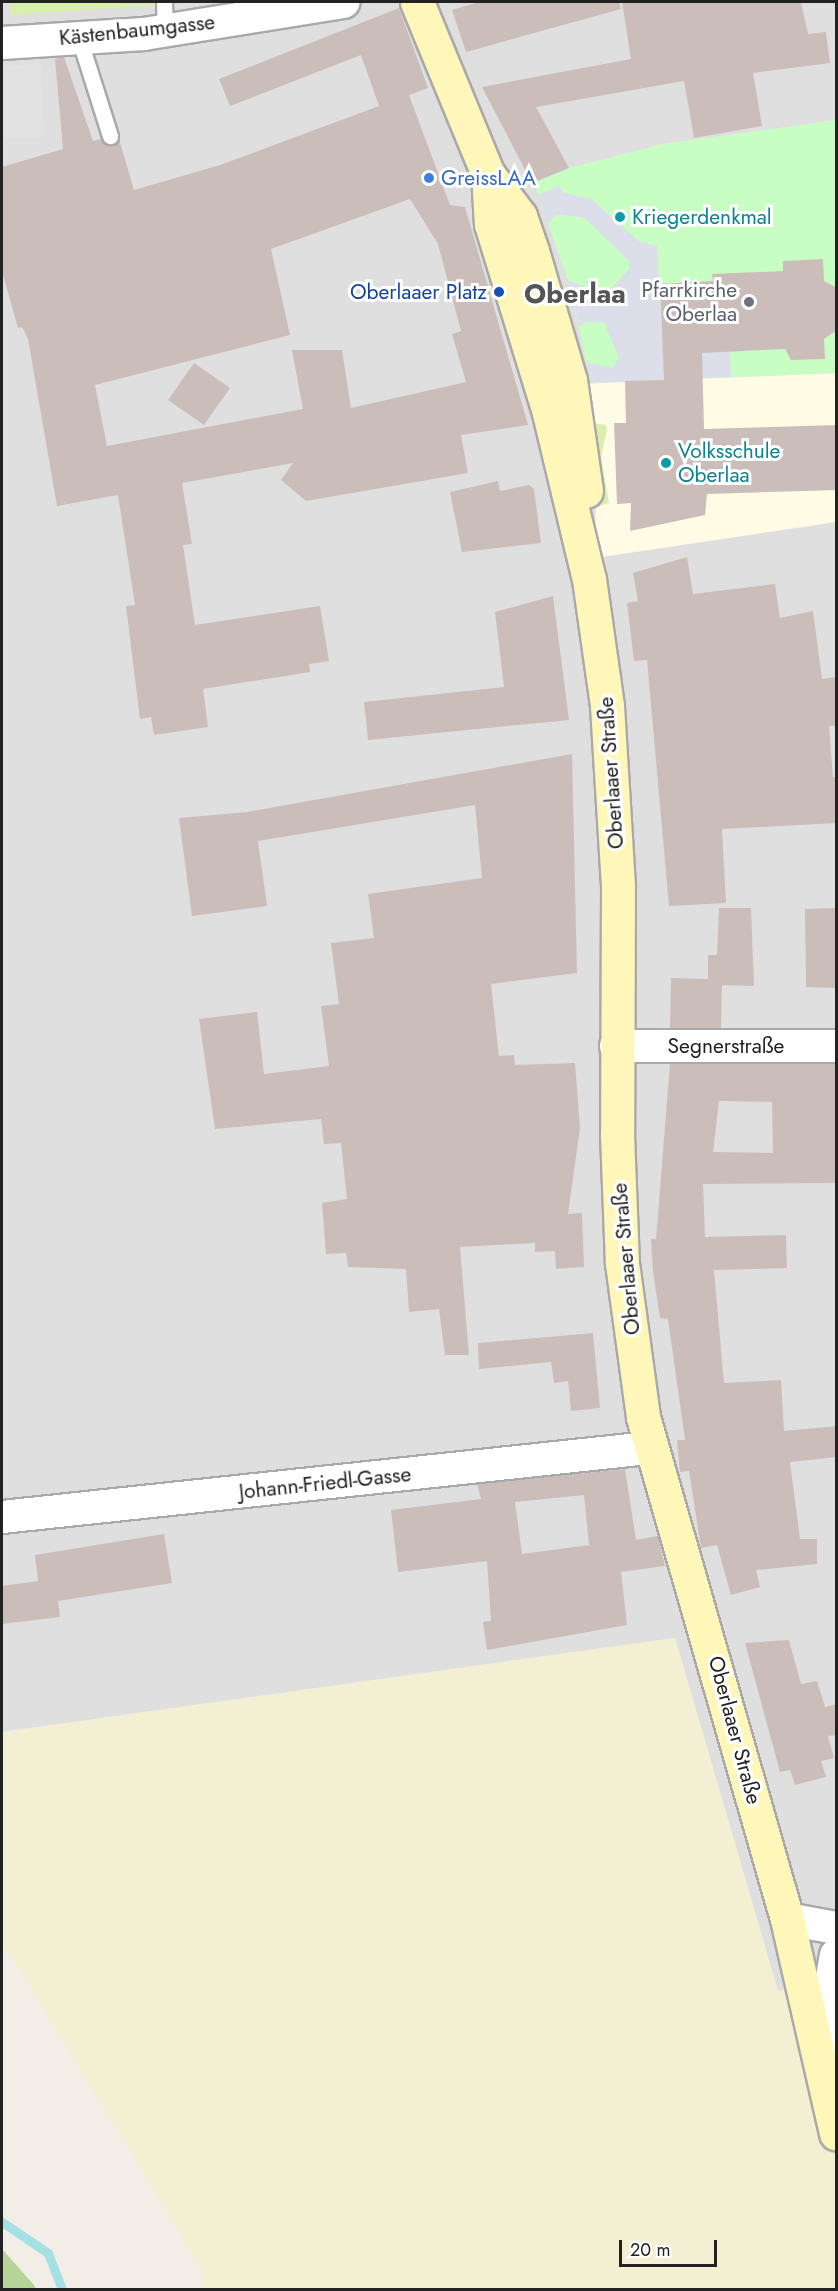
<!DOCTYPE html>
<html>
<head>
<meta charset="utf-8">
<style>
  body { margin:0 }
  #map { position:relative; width:838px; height:2291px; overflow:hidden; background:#f3ede8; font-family:Jost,sans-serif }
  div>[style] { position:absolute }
  .residential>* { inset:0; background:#e0dfdf }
  .education>* { inset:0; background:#fffbe5 }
  .farmland>* { inset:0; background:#f2efd2 }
  .grass>* { inset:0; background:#d8f0ab }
  .forest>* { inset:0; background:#b5d599 }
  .park>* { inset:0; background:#c8fec3 }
  .parking>* { inset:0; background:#e2e2e2 }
  .plaza>* { inset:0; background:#dcdee9 }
  .stream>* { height:9px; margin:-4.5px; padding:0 4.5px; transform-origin:4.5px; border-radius:4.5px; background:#a5e0e4 }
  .building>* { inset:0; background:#cbbeba }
  .roads { filter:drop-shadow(2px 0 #a9a9a9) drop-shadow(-2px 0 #a9a9a9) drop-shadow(0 2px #a9a9a9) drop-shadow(0 -2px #a9a9a9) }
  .service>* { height:15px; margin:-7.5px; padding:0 7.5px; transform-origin:7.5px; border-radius:7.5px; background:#fff }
  .minor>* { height:32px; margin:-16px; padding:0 16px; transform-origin:16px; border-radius:16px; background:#fff }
  .secondary>* { height:33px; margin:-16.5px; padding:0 16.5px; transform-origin:16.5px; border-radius:16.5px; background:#fff7ba }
  .dots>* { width:16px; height:16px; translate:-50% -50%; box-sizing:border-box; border:3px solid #fff; border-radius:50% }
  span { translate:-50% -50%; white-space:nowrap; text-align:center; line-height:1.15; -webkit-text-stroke:6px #fff; paint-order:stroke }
  .street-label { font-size:21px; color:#222 }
  .shop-label { font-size:21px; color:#366cbe }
  .left { translate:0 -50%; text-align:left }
  .culture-label { font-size:21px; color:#0d838f }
  .worship-label { font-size:21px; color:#5b616d }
  .right { translate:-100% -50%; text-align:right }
  .transit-label { font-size:21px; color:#164399 }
  .district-label { font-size:27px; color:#555; font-weight:700 }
  .frame { position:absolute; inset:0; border:3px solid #222; pointer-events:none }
  .scale { position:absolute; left:619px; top:2240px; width:98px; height:27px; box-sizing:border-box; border:3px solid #222; border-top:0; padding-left:8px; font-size:18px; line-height:21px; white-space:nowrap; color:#222; -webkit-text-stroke:4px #fff; paint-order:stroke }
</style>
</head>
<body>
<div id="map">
  <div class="residential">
    <div style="clip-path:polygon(2px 2px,836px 2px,836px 1932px,813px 1985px,778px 1991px,675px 1638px,2px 1732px)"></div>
  </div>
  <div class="education">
    <div style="clip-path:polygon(836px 373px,836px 522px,595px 558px,596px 477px,579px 384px)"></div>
  </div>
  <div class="farmland">
    <div style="clip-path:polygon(675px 1638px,778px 1991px,813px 1984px,836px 1932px,836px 2289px,204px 2289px,202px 2270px,2px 1942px,2px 1732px)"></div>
  </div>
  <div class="grass">
    <div style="clip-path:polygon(10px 2px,156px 2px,155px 5px,11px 15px)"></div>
    <div style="clip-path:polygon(590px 423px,606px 425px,607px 429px,601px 457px,609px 503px,599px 506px)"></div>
  </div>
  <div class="forest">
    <div style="clip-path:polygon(2px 2249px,34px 2285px,36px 2289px,2px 2289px)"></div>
  </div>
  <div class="park">
    <div style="clip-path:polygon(836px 120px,836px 373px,591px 383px,568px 280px,534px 183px,569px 168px,663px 144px)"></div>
  </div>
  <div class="parking">
    <div style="clip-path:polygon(41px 64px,44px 137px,2px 139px,2px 66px)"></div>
  </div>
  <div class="plaza">
    <div style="clip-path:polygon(559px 186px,564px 193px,591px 199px,640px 242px,657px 246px,663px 348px,730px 351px,731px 377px,591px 383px,586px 362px,612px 368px,619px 358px,604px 322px,586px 322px,579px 327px,568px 280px,605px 295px,629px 269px,629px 261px,585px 218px,558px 214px,548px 223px,538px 195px)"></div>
  </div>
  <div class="stream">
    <div style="left:2px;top:2222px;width:55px;rotate:34deg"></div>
    <div style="left:48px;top:2253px;width:40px;rotate:69deg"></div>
  </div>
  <div class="building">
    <div style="clip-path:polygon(479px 2px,619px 2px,621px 9px,466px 52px,452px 10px)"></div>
    <div style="clip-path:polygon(622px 2px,801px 2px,808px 34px,826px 32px,830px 63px,753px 73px,762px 126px,694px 138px,684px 81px,536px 107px,569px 168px,532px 183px,482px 87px,631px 59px)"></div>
    <div style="clip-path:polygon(evenodd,399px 8px,428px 88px,409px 95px,450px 205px,465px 207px,528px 425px,461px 435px,468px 473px,306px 501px,281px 480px,293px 463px,182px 483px,192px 544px,183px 545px,195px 625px,320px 606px,329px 661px,309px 664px,310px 672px,203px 689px,208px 727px,154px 735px,151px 717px,140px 719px,126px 606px,135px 605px,118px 495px,57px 506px,28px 339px,22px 327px,18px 328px,2px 271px,2px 167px,63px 149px,55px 59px,64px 57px,93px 141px,101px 139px,112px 145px,119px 139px,134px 190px,220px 165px,379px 106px,361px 55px,230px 106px,219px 79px,399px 8px,410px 199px,438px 244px,461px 331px,452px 334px,466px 382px,351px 408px,342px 350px,292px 350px,303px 409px,107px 446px,95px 385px,290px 335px,271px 249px,410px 199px)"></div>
    <div style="clip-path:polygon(823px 259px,824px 281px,837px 288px,837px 330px,824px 339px,825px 359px,791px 360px,785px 349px,702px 353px,704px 429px,837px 425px,837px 490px,707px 494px,705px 515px,630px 531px,631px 503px,617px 504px,614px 423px,626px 423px,625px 381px,664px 380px,660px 284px,713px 281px,712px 274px,783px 271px,783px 261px)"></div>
    <div style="clip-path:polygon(194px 363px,230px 388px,204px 425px,168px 400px)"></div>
    <div style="clip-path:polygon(498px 481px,500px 491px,529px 485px,534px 489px,541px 543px,462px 552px,450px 492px)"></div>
    <div style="clip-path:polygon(687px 557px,693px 594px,775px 584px,780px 618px,813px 611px,822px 679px,837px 677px,837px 726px,829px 726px,833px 777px,837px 777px,837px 823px,722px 829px,726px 903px,669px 906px,647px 660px,634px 661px,627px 603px,638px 601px,633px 573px)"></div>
    <div style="clip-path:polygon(553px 596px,569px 720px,368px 740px,364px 702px,504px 687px,495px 612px)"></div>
    <div style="clip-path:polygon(572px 754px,577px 973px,491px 984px,499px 1056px,514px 1055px,515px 1065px,575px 1063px,580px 1128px,568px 1214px,582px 1213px,584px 1267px,556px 1269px,555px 1251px,535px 1252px,535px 1243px,460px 1247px,469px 1355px,445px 1355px,439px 1309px,409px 1312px,406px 1269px,348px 1267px,346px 1253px,326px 1254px,322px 1203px,347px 1199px,341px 1143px,324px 1144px,321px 1119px,215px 1129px,199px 1019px,257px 1012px,264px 1074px,329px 1066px,321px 1006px,339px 1004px,331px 943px,374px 938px,368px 894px,482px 878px,475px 805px,258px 841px,267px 906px,192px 916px,179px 818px,247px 812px)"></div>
    <div style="clip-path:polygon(719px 908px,751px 908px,754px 986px,722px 985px,721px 1028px,670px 1028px,671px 978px,708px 979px,708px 955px,717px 955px)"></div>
    <div style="clip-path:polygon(837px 908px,837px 988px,806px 987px,805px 909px)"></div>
    <div style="clip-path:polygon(evenodd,670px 1064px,837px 1064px,837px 1183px,703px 1184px,705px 1237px,786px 1235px,787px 1268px,714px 1270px,724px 1383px,781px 1380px,784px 1431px,837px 1426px,837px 1457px,790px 1462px,800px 1539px,817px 1539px,817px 1564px,756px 1570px,760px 1587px,731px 1595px,717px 1545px,701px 1548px,689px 1471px,680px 1472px,677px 1440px,685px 1440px,668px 1319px,660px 1318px,653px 1272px,651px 1239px,656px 1239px,670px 1064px,719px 1101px,772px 1102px,773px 1153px,713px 1152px,719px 1101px)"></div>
    <div style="clip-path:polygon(593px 1333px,600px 1408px,571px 1411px,568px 1381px,554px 1383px,551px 1362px,479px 1369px,478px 1343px)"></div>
    <div style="clip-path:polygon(evenodd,625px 1469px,636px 1540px,658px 1536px,665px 1566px,621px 1572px,627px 1625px,487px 1650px,483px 1622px,491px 1621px,487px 1561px,398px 1572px,391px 1510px,481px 1499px,477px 1484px,625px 1469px,584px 1495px,589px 1545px,522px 1554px,515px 1502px,584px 1495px)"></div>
    <div style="clip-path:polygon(164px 1534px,172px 1583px,58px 1601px,60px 1617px,2px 1624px,2px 1586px,38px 1581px,35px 1555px)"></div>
    <div style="clip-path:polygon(789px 1640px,801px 1684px,817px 1681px,825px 1707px,837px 1704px,837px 1735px,828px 1736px,834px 1758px,821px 1761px,826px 1777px,795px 1785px,790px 1770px,780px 1772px,745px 1643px)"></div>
  </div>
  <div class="roads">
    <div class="service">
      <div style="left:164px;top:2px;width:28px;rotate:88deg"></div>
      <div style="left:79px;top:38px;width:103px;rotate:72.4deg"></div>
    </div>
    <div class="minor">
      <div style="left:2px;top:43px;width:142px;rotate:-3.6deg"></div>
      <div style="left:144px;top:34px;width:202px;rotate:-9.1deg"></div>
      <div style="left:616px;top:1046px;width:220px"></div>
      <div style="left:2px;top:1517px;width:651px;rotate:-6.09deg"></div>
      <div style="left:787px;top:1919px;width:50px;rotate:10.4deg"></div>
      <div style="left:819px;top:2051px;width:97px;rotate:-80deg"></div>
    </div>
    <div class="secondary">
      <div style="left:417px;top:2px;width:186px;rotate:67.6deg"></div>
      <div style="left:488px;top:174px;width:53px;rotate:52.7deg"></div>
      <div style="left:520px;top:216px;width:37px;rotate:71deg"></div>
      <div style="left:532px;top:251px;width:134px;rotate:73.6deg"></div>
      <div style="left:570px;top:380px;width:112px;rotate:81.8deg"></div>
      <div style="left:488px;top:174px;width:50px;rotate:86.6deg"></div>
      <div style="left:491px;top:224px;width:198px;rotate:72.9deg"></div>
      <div style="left:549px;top:413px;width:171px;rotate:76.5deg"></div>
      <div style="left:589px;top:579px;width:128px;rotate:81.9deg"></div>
      <div style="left:607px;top:706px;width:182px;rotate:86.5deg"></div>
      <div style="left:618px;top:888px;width:246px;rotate:90.2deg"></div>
      <div style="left:617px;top:1134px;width:129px;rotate:87.8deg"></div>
      <div style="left:622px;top:1263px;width:155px;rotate:82.2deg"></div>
      <div style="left:643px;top:1417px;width:522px;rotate:73.99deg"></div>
      <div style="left:787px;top:1919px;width:220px;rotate:77.1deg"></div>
    </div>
  </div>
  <div class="dots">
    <div style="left:429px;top:178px;background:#3f7fe0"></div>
    <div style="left:620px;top:217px;background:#0f9aa8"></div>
    <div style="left:499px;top:292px;background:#1a4fb4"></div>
    <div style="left:749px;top:302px;background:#6b7280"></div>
    <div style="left:666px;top:463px;background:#0f9aa8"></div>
  </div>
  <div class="street-label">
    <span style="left:137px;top:30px;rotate:-6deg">Kästenbaumgasse</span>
    <span style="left:611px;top:773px;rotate:-94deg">Oberlaaer Straße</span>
    <span style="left:726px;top:1046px">Segnerstraße</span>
    <span style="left:626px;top:1259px;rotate:-95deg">Oberlaaer Straße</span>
    <span style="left:325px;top:1483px;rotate:-6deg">Johann-Friedl-Gasse</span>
    <span style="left:735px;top:1730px;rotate:75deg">Oberlaaer Straße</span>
  </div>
  <div class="shop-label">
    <span class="left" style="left:441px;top:178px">GreissLAA</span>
  </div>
  <div class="culture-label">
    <span class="left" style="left:632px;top:217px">Kriegerdenkmal</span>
    <span class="left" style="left:678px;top:463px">Volksschule<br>Oberlaa</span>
  </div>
  <div class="worship-label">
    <span class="right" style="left:737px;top:302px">Pfarrkirche<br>Oberlaa</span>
  </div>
  <div class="transit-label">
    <span class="right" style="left:487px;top:292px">Oberlaaer Platz</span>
  </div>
  <div class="district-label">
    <span style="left:575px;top:294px">Oberlaa</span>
  </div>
  <div class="frame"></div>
  <div class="scale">20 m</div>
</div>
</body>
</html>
